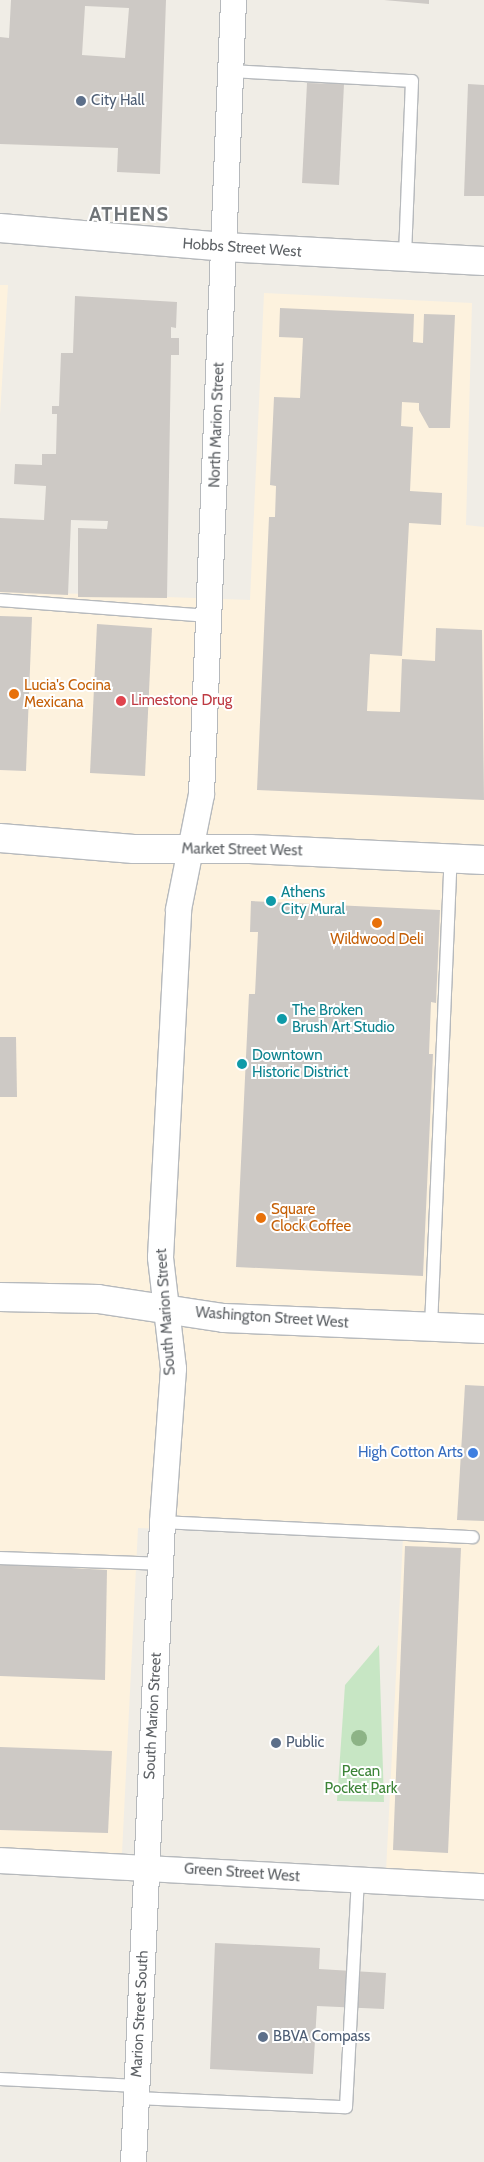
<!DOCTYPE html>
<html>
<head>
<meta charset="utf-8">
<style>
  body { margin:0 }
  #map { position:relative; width:484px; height:2162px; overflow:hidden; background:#f0ede6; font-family:Cabin,sans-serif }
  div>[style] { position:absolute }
  .commercial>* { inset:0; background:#fdf2de }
  .green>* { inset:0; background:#c7e6c4 }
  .building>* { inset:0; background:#cdc9c5 }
  .roads { filter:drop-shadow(1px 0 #b6b9bc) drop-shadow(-1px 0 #b6b9bc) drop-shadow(0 1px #b6b9bc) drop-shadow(0 -1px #b6b9bc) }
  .service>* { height:12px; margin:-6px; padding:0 6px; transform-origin:6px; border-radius:6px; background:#fff }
  .minor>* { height:25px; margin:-12.5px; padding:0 12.5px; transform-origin:12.5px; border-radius:12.5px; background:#fff }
  .tertiary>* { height:28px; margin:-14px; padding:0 14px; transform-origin:14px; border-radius:14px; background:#fff }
  .secondary>* { height:28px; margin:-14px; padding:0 14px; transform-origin:14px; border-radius:14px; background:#fff }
  .trees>* { width:16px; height:16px; margin:-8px; border-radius:50%; background:#8db386 }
  .dots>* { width:14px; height:14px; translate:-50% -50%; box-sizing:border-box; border:2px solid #fff; border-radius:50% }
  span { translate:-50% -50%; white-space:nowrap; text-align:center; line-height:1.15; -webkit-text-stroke:4px #fff; paint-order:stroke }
  .service-label { font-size:15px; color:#4e5e75 }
  .left { translate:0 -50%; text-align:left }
  .street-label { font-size:15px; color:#5e6266 }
  .food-label { font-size:15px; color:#c56008 }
  .health-label { font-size:15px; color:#be3a42 }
  .culture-label { font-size:15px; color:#0d838f }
  .shop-label { font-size:15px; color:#366cbe }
  .right { translate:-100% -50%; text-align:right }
  .park-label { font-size:15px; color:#3c8437 }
  .district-label { font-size:20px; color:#6f7478; font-weight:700; letter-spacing:1px }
</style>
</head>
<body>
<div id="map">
  <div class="commercial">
    <div style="clip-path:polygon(0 285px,8px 285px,0 415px)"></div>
    <div style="clip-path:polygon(264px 293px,472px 303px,466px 525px,484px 527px,484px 1875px,386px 1871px,403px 1538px,138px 1528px,122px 1854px,0 1849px,0 591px,250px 600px)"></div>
  </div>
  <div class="green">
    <div style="clip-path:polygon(379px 1645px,384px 1802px,337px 1801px,345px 1685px)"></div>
  </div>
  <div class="building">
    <div style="clip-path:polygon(evenodd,11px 0,166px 0,160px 174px,117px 172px,118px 148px,0 144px,0 37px,9px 38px,11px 0,85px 6px,129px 8px,125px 58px,82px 55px,85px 6px)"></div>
    <div style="clip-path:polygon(384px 0,429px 0,429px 4px)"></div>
    <div style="clip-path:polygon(307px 83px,344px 84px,339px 185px,302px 183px)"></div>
    <div style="clip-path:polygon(468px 84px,484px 85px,484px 196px,464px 196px)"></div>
    <div style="clip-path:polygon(75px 296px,177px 302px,176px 328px,171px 327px,171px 338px,179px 338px,179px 355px,171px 355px,167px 598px,78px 597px,78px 528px,107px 529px,108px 521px,71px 520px,68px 595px,0 592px,0 518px,44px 520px,46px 486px,14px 484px,15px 464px,42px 465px,42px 454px,56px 454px,57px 414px,52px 414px,52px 406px,59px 406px,61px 353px,73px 353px)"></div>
    <div style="clip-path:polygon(280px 308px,414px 314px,413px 342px,423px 343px,424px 314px,455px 315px,450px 428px,429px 428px,419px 410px,419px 403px,402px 402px,401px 426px,413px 427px,410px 491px,442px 493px,441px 525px,409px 523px,402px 656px,370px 654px,367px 711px,400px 712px,402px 659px,435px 661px,436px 628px,482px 630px,484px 800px,257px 790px,269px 517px,275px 517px,276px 486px,270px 485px,274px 397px,300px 398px,303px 338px,279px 337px)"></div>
    <div style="clip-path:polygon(0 616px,32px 617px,26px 771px,0 770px)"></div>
    <div style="clip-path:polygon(97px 624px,152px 628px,145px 776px,90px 773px)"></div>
    <div style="clip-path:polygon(251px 901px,440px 910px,436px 1003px,431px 1002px,429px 1054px,433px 1054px,423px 1276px,236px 1267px,249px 994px,255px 994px,258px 932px,250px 932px)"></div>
    <div style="clip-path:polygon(0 1037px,16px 1037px,17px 1097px,0 1097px)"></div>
    <div style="clip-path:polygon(465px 1385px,484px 1386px,484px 1521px,457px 1520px)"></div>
    <div style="clip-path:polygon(405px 1546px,461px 1548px,448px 1853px,393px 1850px)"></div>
    <div style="clip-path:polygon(0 1564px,107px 1570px,105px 1680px,0 1676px)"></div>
    <div style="clip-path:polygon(0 1747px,112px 1751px,108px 1833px,0 1830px)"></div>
    <div style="clip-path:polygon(215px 1943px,320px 1948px,319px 1969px,386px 1973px,384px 2009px,317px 2006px,313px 2074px,210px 2069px)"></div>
  </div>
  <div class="roads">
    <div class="service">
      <div style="left:232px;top:71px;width:180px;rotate:3.2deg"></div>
      <div style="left:412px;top:81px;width:178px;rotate:92.3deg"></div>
      <div style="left:0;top:600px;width:210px;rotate:4.4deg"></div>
      <div style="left:431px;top:1327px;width:468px;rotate:-87.6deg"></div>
      <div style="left:162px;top:1522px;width:311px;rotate:2.8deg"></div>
      <div style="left:0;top:1558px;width:160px;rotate:2.1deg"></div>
      <div style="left:0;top:2079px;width:137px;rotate:2.9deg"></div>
      <div style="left:136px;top:2098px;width:210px;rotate:2.5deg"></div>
      <div style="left:346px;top:2107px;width:227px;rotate:-87deg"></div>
    </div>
    <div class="minor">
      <div style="left:0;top:1860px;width:485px;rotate:3.1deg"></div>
      <div style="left:133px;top:2162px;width:641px;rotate:-87.41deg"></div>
      <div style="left:162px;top:1522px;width:154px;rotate:-85.9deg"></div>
      <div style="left:173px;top:1368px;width:112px;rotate:-96.7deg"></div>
      <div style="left:160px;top:1257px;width:348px;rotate:-87deg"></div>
      <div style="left:178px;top:909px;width:117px;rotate:-78.7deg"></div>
      <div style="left:201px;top:794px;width:795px;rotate:-87.69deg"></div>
    </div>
    <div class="tertiary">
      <div style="left:0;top:838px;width:134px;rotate:4.7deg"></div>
      <div style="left:134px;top:849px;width:116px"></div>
      <div style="left:250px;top:849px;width:234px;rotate:2.7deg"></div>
      <div style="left:0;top:1297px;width:98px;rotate:1.2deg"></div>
      <div style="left:98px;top:1299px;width:127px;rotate:8.6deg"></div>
      <div style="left:224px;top:1318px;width:260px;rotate:2.4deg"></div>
    </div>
    <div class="secondary">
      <div style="left:0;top:228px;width:225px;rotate:4.8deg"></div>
      <div style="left:224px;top:247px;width:260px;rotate:3.1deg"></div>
    </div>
  </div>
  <div class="trees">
    <div style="left:359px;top:1738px"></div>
  </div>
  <div class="dots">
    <div style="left:81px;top:101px;background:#5c6f8a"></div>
    <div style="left:14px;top:694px;background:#e8710a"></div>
    <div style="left:121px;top:701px;background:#e0444e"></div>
    <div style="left:271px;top:901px;background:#0f9aa8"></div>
    <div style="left:377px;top:923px;background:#e8710a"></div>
    <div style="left:282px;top:1019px;background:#0f9aa8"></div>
    <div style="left:242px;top:1064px;background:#0f9aa8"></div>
    <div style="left:261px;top:1218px;background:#e8710a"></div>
    <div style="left:473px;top:1453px;background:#3f7fe0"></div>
    <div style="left:276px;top:1743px;background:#5c6f8a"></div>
    <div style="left:263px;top:2037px;background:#5c6f8a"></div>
  </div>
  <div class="service-label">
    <span class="left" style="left:91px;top:101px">City Hall</span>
    <span class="left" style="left:286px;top:1743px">Public</span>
    <span class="left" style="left:273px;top:2037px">BBVA Compass</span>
  </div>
  <div class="street-label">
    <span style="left:242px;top:248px;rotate:4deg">Hobbs Street West</span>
    <span style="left:217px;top:425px;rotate:-88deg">North Marion Street</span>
    <span style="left:242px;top:850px;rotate:1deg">Market Street West</span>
    <span style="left:166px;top:1312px;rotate:-94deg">South Marion Street</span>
    <span style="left:272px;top:1318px;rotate:4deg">Washington Street West</span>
    <span style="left:153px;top:1716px;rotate:-87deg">South Marion Street</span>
    <span style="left:242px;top:1873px;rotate:4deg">Green Street West</span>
    <span style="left:140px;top:2014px;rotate:-87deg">Marion Street South</span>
  </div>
  <div class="food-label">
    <span class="left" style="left:24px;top:694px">Lucia's Cocina<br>Mexicana</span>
    <span style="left:377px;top:940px">Wildwood Deli</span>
    <span class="left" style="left:271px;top:1218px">Square<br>Clock Coffee</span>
  </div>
  <div class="health-label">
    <span class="left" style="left:131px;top:701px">Limestone Drug</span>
  </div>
  <div class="culture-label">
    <span class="left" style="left:281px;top:901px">Athens<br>City Mural</span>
    <span class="left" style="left:292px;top:1019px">The Broken<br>Brush Art Studio</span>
    <span class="left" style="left:252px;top:1064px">Downtown<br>Historic District</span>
  </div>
  <div class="shop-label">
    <span class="right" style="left:463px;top:1453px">High Cotton Arts</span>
  </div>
  <div class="park-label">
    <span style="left:361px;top:1780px">Pecan<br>Pocket Park</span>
  </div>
  <div class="district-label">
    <span style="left:129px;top:214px">ATHENS</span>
  </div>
</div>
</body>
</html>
